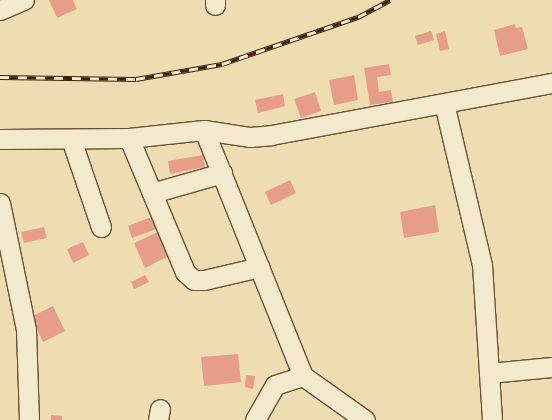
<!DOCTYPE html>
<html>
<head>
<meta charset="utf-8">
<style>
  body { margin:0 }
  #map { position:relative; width:552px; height:420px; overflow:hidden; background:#edddb1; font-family:"Gentium Book Plus",serif }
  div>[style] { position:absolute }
  .building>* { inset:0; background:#e79e89 }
  .roads { filter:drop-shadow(1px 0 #6b5037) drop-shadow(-1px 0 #6b5037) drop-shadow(0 1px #6b5037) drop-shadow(0 -1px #6b5037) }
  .minor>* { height:19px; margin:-9.5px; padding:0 9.5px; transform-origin:9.5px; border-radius:9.5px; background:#f3e9cc }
  .rail>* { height:4.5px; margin-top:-2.25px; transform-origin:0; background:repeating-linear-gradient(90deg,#f3e9cc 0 9px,#40210e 0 18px); box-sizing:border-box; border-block:1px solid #40210e }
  span { translate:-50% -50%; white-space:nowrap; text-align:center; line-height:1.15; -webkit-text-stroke:3px #f3e9cc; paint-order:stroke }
</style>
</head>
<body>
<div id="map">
  <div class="building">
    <div style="clip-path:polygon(49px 0,73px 0,77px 9px,57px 18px)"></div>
    <div style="clip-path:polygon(515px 24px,516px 28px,522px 27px,528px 49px,500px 56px,494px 30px)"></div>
    <div style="clip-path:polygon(431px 31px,434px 40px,418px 45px,415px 36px)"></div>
    <div style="clip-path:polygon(445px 31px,449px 49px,440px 51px,436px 34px)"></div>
    <div style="clip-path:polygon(389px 64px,391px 75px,377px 77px,379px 92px,391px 90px,393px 102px,370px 105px,364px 68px)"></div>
    <div style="clip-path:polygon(354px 75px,358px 100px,334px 105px,329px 80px)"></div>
    <div style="clip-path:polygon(315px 92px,321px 111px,301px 118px,294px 99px)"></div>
    <div style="clip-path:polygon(283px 94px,285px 106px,258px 113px,255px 100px)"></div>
    <div style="clip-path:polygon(203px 155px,205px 167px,170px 174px,168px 161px)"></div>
    <div style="clip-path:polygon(290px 180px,296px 193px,271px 205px,265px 192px)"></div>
    <div style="clip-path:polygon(435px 205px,439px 232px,404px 238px,400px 212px)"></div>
    <div style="clip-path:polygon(154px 216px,159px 228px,132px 238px,128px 226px)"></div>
    <div style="clip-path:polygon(44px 227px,47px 238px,24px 243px,21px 232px)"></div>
    <div style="clip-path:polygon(158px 232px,169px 256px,145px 268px,134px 243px)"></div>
    <div style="clip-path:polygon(83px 242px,89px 255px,73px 263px,67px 249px)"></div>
    <div style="clip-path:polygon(145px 275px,149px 282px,134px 289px,131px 282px)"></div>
    <div style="clip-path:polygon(53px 306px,65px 331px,43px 342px,31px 317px)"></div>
    <div style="clip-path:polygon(238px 354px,241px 382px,204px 386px,201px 357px)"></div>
    <div style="clip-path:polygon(246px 375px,255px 376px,253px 389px,245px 387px)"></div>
    <div style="clip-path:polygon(51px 415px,62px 416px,62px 420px,51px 420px)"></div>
  </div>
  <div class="roads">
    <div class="minor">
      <div style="left:215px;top:0;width:5px;rotate:90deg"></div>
      <div style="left:0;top:10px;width:26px;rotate:-23deg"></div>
      <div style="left:444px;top:103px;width:166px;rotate:76.8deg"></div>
      <div style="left:482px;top:265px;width:155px;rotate:86.3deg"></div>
      <div style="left:204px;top:130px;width:265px;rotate:68.1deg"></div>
      <div style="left:303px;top:376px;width:76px;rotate:35.4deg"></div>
      <div style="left:129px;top:138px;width:145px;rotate:67.3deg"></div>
      <div style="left:185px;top:272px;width:12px;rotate:42deg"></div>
      <div style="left:194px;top:280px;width:10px"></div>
      <div style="left:204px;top:280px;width:57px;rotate:-13.3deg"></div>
      <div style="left:0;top:139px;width:129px;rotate:-0.4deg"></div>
      <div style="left:129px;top:138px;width:75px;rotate:-6.1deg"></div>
      <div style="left:204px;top:130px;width:47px;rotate:8.7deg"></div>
      <div style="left:250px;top:137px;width:21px;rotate:-5deg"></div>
      <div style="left:271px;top:135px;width:286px;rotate:-10.5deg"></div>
      <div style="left:71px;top:139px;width:93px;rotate:71.2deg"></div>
      <div style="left:152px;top:193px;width:73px;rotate:-15.9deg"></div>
      <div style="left:0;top:203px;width:130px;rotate:78.4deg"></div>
      <div style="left:26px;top:330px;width:90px;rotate:88.1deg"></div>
      <div style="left:489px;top:373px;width:63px;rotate:-5.4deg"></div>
      <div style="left:158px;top:420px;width:11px;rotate:-80deg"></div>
      <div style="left:255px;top:420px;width:40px;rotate:-60.3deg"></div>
      <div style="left:275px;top:385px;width:29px;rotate:-18deg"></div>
    </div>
  </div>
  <div class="rail">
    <div style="left:0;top:77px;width:136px;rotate:0.8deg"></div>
    <div style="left:136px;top:79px;width:87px;rotate:-9.9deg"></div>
    <div style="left:222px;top:64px;width:144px;rotate:-19.1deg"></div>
    <div style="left:358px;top:17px;width:36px;rotate:-28deg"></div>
  </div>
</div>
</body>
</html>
